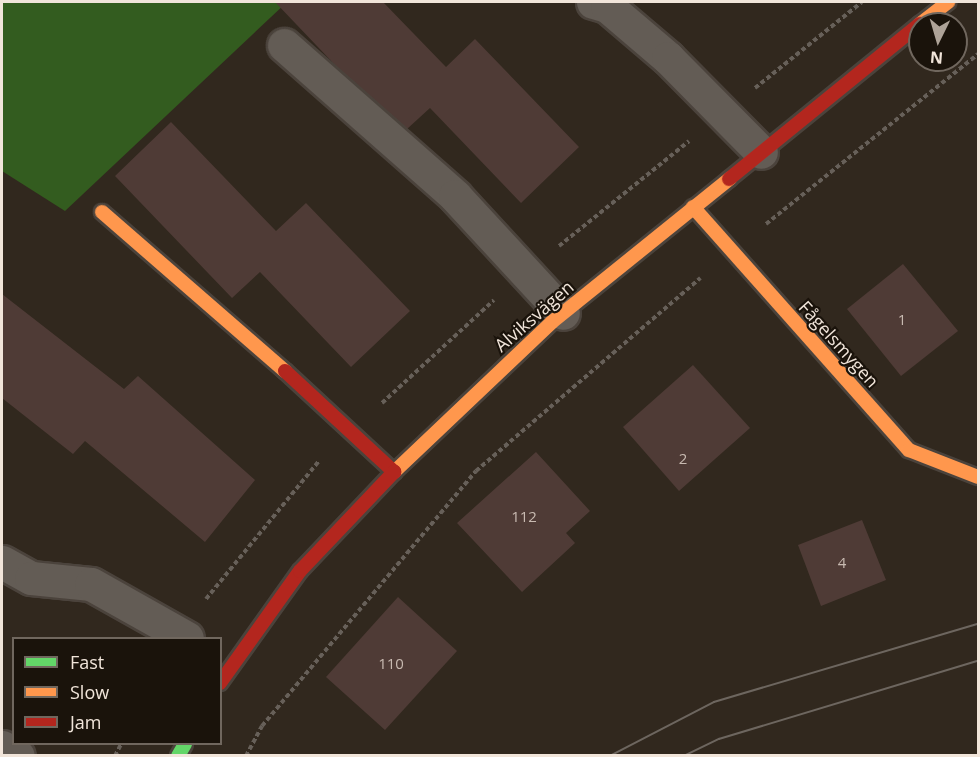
<!DOCTYPE html>
<html>
<head>
<meta charset="utf-8">
<style>
  body { margin:0 }
  #map { position:relative; width:980px; height:757px; overflow:hidden; background:#31281e; font-family:"Open Sans",sans-serif }
  div>[style] { position:absolute }
  .green>* { inset:0; background:#335c1f }
  .building>* { inset:0; background:#4f3b36 }
  .path>* { height:4px; margin-top:-2px; transform-origin:0; background:repeating-linear-gradient(90deg,#676059 0 4.5px,transparent 0 7.5px) }
  .roads { filter:drop-shadow(2px 0 #4b433c) drop-shadow(-2px 0 #4b433c) drop-shadow(0 2px #4b433c) drop-shadow(0 -2px #4b433c) }
  .street>* { height:33px; margin:-16.5px; padding:0 16.5px; transform-origin:16.5px; border-radius:16.5px; background:#635c55 }
  .fast>* { height:14px; margin:-7px; padding:0 7px; transform-origin:7px; border-radius:7px; background:#63d668 }
  .slow>* { height:14px; margin:-7px; padding:0 7px; transform-origin:7px; border-radius:7px; background:#ff974d }
  .jam>* { height:14px; margin:-7px; padding:0 7px; transform-origin:7px; border-radius:7px; background:#b3261e }
  .tram>* { height:1.5px; margin:-0.75px; padding:0 0.75px; transform-origin:0.75px; border-radius:0.75px; background:#6d665f }
  span { translate:-50% -50%; white-space:nowrap; text-align:center; line-height:1.15; -webkit-text-stroke:4.5px #1a130b; paint-order:stroke }
  .number-label { font-size:15px; color:#c8bab1 }
  .number-label span { -webkit-text-stroke-width:0 }
  .street-label { font-size:18px; color:#f1e5da }
  .frame { position:absolute; inset:0; border:3px solid #f1e5da; pointer-events:none }
  .legend { position:absolute; left:12px; top:637px; width:210px; height:108px; box-sizing:border-box; background:#1a130b; border:2px solid #70675e; margin:0; padding:8px 10px; list-style:none; font-size:18px; color:#f1e5da }
  .legend li { display:flex; align-items:center; gap:12px; height:30px }
  .legend b { width:30px; border:2px solid #70675e }
  .north { position:absolute; left:908px; top:12px; width:60px; height:60px; box-sizing:border-box; background:#1a130b; border:2px solid #70675e; border-radius:50%; rotate:185deg; font-size:16px; font-weight:700; line-height:24px; text-align:center; color:#f1e5da }
  .north::after { content:''; display:block; margin:auto; width:21px; height:27px; background:#aea398; clip-path:polygon(50% 0,100% 100%,50% 72%,0 100%) }
</style>
</head>
<body>
<div id="map">
  <div class="green">
    <div style="clip-path:polygon(2px 2px,287px 2px,65px 211px,2px 171px)"></div>
  </div>
  <div class="building">
    <div style="clip-path:polygon(275px 2px,383px 2px,446px 67px,475px 39px,579px 147px,521px 203px,430px 108px,407px 129px,336px 66px)"></div>
    <div style="clip-path:polygon(171px 122px,276px 231px,306px 203px,410px 311px,351px 367px,260px 272px,232px 298px,115px 176px)"></div>
    <div style="clip-path:polygon(903px 264px,958px 331px,901px 376px,847px 309px)"></div>
    <div style="clip-path:polygon(2px 294px,124px 389px,138px 376px,255px 480px,205px 542px,85px 441px,73px 454px,2px 398px)"></div>
    <div style="clip-path:polygon(693px 365px,750px 428px,679px 491px,623px 427px)"></div>
    <div style="clip-path:polygon(536px 452px,590px 511px,566px 533px,575px 543px,522px 592px,457px 523px)"></div>
    <div style="clip-path:polygon(862px 520px,886px 580px,821px 606px,798px 545px)"></div>
    <div style="clip-path:polygon(398px 597px,457px 651px,385px 730px,326px 677px)"></div>
  </div>
  <div class="path">
    <div style="left:755px;top:88px;width:137px;rotate:-38.8deg"></div>
    <div style="left:766px;top:224px;width:272px;rotate:-38.7deg"></div>
    <div style="left:559px;top:246px;width:167px;rotate:-38.9deg"></div>
    <div style="left:382px;top:403px;width:152px;rotate:-42.6deg"></div>
    <div style="left:206px;top:599px;width:178px;rotate:-50.7deg"></div>
    <div style="left:115px;top:756px;width:13px;rotate:-63deg"></div>
    <div style="left:246px;top:756px;width:34px;rotate:-62deg"></div>
    <div style="left:262px;top:726px;width:333px;rotate:-50deg"></div>
    <div style="left:476px;top:471px;width:296px;rotate:-40.7deg"></div>
  </div>
  <div class="roads">
    <div class="street">
      <div style="left:593px;top:2px;width:15px;rotate:16deg"></div>
      <div style="left:607px;top:6px;width:80px;rotate:40.4deg"></div>
      <div style="left:668px;top:58px;width:132px;rotate:45.3deg"></div>
      <div style="left:284px;top:45px;width:228px;rotate:41.4deg"></div>
      <div style="left:455px;top:196px;width:159px;rotate:47.3deg"></div>
      <div style="left:2px;top:562px;width:33px;rotate:29deg"></div>
      <div style="left:31px;top:578px;width:60px;rotate:5.7deg"></div>
      <div style="left:91px;top:584px;width:110px;rotate:29.4deg"></div>
      <div style="left:2px;top:747px;width:18px;rotate:29deg"></div>
    </div>
    <div class="fast">
      <div style="left:178px;top:756px;width:14px;rotate:-60deg"></div>
    </div>
    <div class="slow">
      <div style="left:920px;top:24px;width:36px;rotate:-38deg"></div>
      <div style="left:693px;top:207px;width:325px;rotate:48.4deg"></div>
      <div style="left:909px;top:450px;width:74px;rotate:21.4deg"></div>
      <div style="left:102px;top:212px;width:242px;rotate:41deg"></div>
      <div style="left:394px;top:472px;width:218px;rotate:-43.5deg"></div>
      <div style="left:552px;top:322px;width:228px;rotate:-38.9deg"></div>
    </div>
    <div class="jam">
      <div style="left:729px;top:179px;width:246px;rotate:-39.1deg"></div>
      <div style="left:285px;top:371px;width:149px;rotate:42.8deg"></div>
      <div style="left:220px;top:683px;width:138px;rotate:-54.5deg"></div>
      <div style="left:300px;top:571px;width:137px;rotate:-46.5deg"></div>
    </div>
  </div>
  <div class="tram">
    <div style="left:610px;top:756px;width:117px;rotate:-27.4deg"></div>
    <div style="left:714px;top:702px;width:275px;rotate:-16.5deg"></div>
    <div style="left:684px;top:756px;width:39px;rotate:-26deg"></div>
    <div style="left:719px;top:739px;width:270px;rotate:-16.8deg"></div>
  </div>
  <div class="number-label">
    <span style="left:902px;top:320px">1</span>
    <span style="left:683px;top:459px">2</span>
    <span style="left:524px;top:517px">112</span>
    <span style="left:842px;top:563px">4</span>
    <span style="left:391px;top:664px">110</span>
  </div>
  <div class="street-label">
    <span style="left:534px;top:316px;rotate:-41deg">Alviksvägen</span>
    <span style="left:839px;top:344px;rotate:48deg">Fågelsmygen</span>
  </div>
  <div class="frame"></div>
  <ul class="legend">
  <li><b style="height:8px;background:#63d668"></b>Fast</li>
  <li><b style="height:8px;background:#ff974d"></b>Slow</li>
  <li><b style="height:8px;background:#b3261e"></b>Jam</li>
  </ul>
  <div class="north">N</div>
</div>
</body>
</html>
